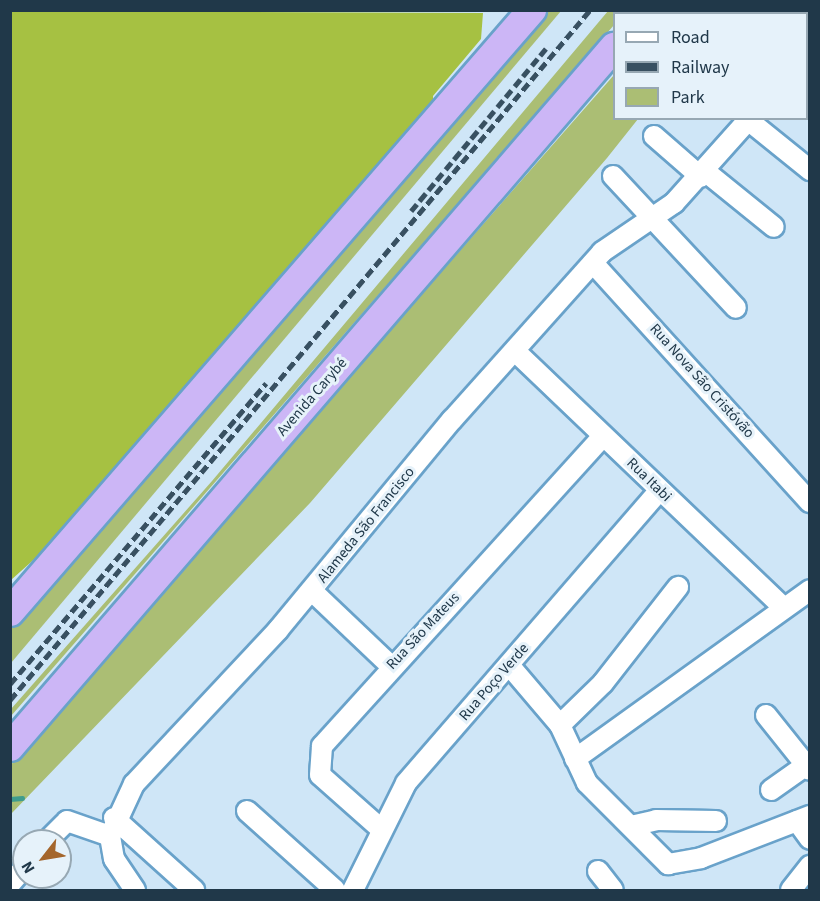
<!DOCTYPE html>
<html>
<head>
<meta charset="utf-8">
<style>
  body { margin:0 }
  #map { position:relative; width:820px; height:901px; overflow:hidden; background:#cfe6f7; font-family:"Source Sans 3",sans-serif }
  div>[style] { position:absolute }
  .green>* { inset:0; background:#abbe74 }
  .forest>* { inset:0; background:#a6c142 }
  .stream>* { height:4.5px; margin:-2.25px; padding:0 2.25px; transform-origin:2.25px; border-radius:2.25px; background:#3e9c8d }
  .roads { filter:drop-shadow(2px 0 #69a2ca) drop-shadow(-2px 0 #69a2ca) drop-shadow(0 2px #69a2ca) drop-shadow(0 -2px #69a2ca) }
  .minor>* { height:20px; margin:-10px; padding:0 10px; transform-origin:10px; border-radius:10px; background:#fff }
  .highway>* { height:28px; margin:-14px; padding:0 14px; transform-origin:14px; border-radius:14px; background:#ccb6f6 }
  .rail>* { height:4.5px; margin-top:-2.25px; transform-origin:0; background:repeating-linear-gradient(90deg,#385061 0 9px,transparent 0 13.5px) }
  span { translate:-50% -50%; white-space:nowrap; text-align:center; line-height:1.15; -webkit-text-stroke:6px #e6f2fa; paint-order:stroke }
  .street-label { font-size:15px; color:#203849 }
  .frame { position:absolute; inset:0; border:12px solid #203849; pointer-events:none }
  .legend { position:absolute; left:613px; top:12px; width:195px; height:108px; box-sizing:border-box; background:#e6f2fa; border:2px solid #97a8b3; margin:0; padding:8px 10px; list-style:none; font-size:18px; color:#203849 }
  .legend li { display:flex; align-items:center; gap:12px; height:30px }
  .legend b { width:30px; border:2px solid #97a8b3 }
  .north { position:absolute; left:12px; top:829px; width:60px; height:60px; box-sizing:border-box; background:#e6f2fa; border:2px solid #97a8b3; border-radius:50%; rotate:239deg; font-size:16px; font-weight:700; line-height:24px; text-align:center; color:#203849 }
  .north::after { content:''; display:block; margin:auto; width:21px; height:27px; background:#a4662c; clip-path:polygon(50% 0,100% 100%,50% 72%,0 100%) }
</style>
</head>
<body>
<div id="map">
  <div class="green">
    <div style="clip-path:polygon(543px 11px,561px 11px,11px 663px,11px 628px)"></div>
    <div style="clip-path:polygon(608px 11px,627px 11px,614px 14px,614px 25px,11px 716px,11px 709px,212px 481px)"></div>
    <div style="clip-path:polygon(670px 11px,670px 10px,724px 11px,668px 13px)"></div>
    <div style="clip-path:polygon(614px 75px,614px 118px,638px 119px,607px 158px,310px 503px,11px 814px,11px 765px,22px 750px)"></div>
  </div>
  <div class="forest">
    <div style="clip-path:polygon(11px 11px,483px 13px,481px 39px,433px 96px,434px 113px,67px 530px,11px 580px)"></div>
  </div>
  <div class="stream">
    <div style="left:10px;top:799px;width:12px;rotate:-5deg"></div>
  </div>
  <div class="roads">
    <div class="minor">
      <div style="left:793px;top:10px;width:6px;rotate:45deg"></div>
      <div style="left:806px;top:50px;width:6px;rotate:-45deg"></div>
      <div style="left:806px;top:87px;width:5px;rotate:37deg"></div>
      <div style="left:748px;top:120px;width:80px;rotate:38.9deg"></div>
      <div style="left:654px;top:136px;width:62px;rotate:41.1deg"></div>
      <div style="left:706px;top:172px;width:87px;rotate:39deg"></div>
      <div style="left:613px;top:176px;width:180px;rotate:47deg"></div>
      <div style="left:593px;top:263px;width:323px;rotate:47.8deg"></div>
      <div style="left:515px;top:351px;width:372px;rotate:43.7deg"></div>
      <div style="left:312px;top:591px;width:109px;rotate:43.5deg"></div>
      <div style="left:509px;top:665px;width:79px;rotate:49.6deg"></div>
      <div style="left:560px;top:725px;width:64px;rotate:65deg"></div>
      <div style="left:587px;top:783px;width:115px;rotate:45deg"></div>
      <div style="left:668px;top:864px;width:34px;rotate:-10deg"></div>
      <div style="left:701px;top:858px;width:117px;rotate:-21.1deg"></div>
      <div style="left:766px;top:715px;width:70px;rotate:51.3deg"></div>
      <div style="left:560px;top:725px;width:60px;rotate:-44.3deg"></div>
      <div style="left:603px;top:683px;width:122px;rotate:-52deg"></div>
      <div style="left:575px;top:759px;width:289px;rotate:-35.7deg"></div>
      <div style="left:771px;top:790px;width:42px;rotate:-35.2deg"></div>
      <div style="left:247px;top:811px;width:118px;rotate:41.9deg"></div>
      <div style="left:114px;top:818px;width:108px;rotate:42deg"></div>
      <div style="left:797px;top:821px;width:22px;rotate:54deg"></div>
      <div style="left:631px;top:826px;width:26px;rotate:-13deg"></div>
      <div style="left:656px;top:820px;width:60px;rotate:1deg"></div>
      <div style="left:381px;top:829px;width:81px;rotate:-138.5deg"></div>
      <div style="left:320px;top:775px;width:29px;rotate:-86deg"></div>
      <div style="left:322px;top:746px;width:418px;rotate:-47.8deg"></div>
      <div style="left:47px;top:841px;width:28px;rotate:-45deg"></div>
      <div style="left:67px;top:821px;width:46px;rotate:19.2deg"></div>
      <div style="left:598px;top:871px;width:24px;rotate:52deg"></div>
      <div style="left:10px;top:884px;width:21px;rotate:-49deg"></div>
      <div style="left:135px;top:890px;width:37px;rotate:-124deg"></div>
      <div style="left:114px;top:859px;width:23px;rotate:-100deg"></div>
      <div style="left:110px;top:836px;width:57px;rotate:-65.2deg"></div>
      <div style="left:134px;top:784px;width:211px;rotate:-46.9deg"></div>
      <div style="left:278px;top:630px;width:273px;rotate:-50.4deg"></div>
      <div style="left:452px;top:420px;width:225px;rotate:-48.2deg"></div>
      <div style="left:602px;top:252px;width:87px;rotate:-34.2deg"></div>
      <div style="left:674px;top:203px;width:114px;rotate:-48.2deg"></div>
      <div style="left:353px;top:890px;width:119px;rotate:-63.6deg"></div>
      <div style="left:406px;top:783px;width:386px;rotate:-49.1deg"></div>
      <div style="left:791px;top:890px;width:31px;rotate:-52deg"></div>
    </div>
    <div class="highway">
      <div style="left:643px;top:14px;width:4px;rotate:-63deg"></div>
      <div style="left:10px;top:612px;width:797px;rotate:-49.07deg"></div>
      <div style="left:10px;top:747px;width:925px;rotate:-49.21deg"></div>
    </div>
  </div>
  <div class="rail">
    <div style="left:411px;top:211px;width:216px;rotate:-50.3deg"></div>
    <div style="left:10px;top:684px;width:395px;rotate:-49.6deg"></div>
    <div style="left:10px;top:700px;width:901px;rotate:-49.95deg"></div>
  </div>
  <div class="street-label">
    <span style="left:702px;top:381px;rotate:48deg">Rua Nova São Cristóvão</span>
    <span style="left:312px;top:397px;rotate:-49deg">Avenida Carybé</span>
    <span style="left:649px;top:480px;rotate:44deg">Rua Itabi</span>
    <span style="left:366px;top:525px;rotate:-51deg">Alameda São Francisco</span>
    <span style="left:423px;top:631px;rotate:-47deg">Rua São Mateus</span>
    <span style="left:494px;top:682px;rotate:-49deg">Rua Poço Verde</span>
  </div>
  <div class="frame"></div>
  <ul class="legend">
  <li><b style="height:8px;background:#fff"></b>Road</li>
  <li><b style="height:8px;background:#385061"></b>Railway</li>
  <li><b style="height:16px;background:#abbe74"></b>Park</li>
  </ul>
  <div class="north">N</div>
</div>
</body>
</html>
